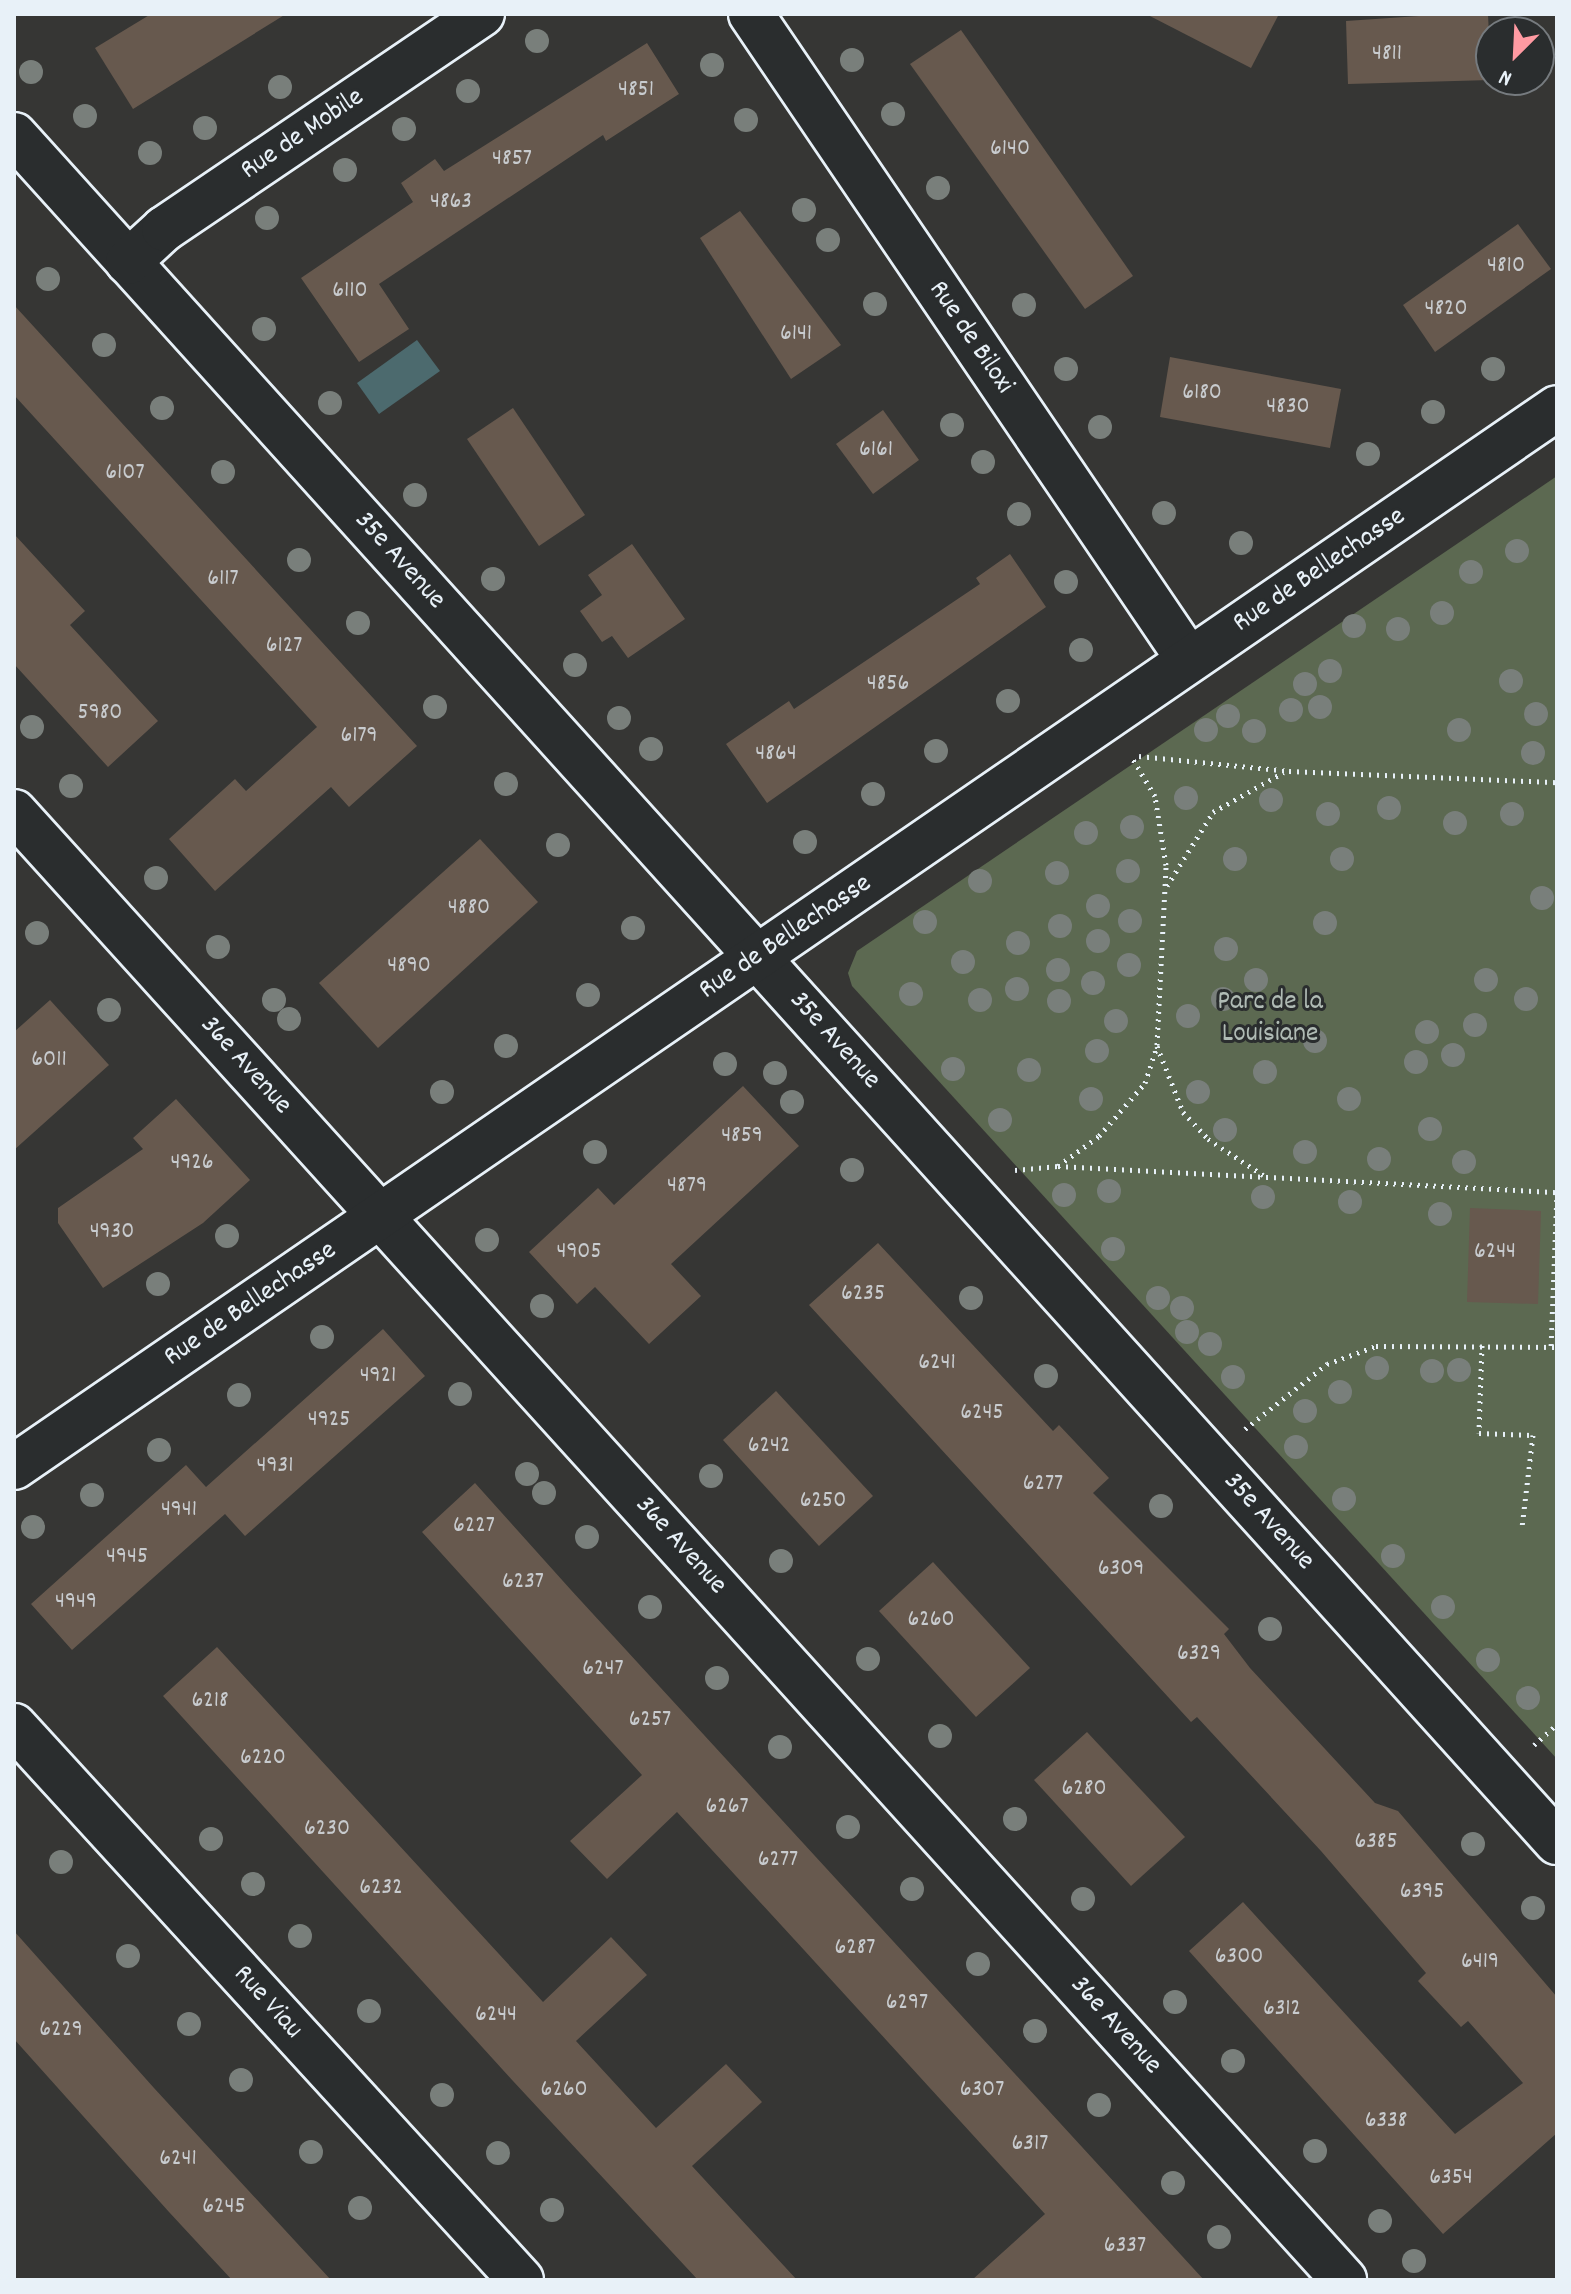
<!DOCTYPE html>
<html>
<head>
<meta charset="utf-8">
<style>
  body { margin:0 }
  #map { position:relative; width:1571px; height:2294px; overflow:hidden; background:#363634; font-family:Dekko,sans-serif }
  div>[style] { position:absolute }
  .green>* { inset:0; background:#5c6951 }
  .water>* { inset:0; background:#4c6a6e }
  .building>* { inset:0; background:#67594e }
  .path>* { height:5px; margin-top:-2.5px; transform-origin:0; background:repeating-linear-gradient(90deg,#e8f1f8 0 2px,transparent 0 8px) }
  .roads { filter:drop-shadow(2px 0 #e8f1f8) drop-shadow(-2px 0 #e8f1f8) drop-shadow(0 2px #e8f1f8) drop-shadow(0 -2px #e8f1f8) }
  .minor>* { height:44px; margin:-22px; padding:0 22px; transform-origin:22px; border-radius:22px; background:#2a2d2e }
  .tertiary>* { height:44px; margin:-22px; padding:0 22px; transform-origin:22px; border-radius:22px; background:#2a2d2e }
  .secondary>* { height:44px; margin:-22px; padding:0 22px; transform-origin:22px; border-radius:22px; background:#2a2d2e }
  .trees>* { width:24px; height:24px; margin:-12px; border-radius:50%; background:#797f7b }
  span { translate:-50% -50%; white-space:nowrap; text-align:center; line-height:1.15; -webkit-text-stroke:6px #2a2d2e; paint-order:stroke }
  .number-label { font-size:24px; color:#c8cbce }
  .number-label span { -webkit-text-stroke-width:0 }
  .street-label { font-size:28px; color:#e8f1f8 }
  .park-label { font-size:28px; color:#b0bbb5 }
  .frame { position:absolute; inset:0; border:16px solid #e8f1f8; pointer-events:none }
  .north { position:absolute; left:1475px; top:16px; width:80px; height:80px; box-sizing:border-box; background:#2a2d2e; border:2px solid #767b7f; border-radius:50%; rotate:204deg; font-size:22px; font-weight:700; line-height:32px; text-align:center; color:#e8f1f8 }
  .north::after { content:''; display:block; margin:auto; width:28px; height:36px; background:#ff9aa2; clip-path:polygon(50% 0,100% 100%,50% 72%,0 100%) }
</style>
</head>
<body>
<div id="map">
  <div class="green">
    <div style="clip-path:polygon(1557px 476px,1557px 1759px,852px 986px,848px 973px,857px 951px)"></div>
  </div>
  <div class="water">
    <div style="clip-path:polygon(417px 340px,440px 371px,379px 414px,357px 383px)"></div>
  </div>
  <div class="building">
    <div style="clip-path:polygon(151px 14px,286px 14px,133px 109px,95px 48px)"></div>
    <div style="clip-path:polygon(1146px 14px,1279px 14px,1251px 68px)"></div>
    <div style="clip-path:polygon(1448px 14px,1488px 14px,1491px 80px,1348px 84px,1346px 21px)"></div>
    <div style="clip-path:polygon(961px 30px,1133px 276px,1085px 309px,910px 64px)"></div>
    <div style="clip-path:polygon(647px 43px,679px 94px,606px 141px,603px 135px,379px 284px,409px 329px,359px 362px,301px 278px,413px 202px,401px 183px,435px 159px,444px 171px)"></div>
    <div style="clip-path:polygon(740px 211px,841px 345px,791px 379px,700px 238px)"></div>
    <div style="clip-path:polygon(1518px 224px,1551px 269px,1435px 352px,1403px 305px)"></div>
    <div style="clip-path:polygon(14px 305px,417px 746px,349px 807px,331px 787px,215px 891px,169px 839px,235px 779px,246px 791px,317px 727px,14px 395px)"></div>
    <div style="clip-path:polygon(1170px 357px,1341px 389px,1330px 448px,1160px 417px)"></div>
    <div style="clip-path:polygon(513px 408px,585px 515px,539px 546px,467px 439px)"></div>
    <div style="clip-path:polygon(883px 410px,919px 460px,873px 494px,836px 444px)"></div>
    <div style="clip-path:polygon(14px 534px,85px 611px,70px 625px,158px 721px,108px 767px,14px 664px)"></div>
    <div style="clip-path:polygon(632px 544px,685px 619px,628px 658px,612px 636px,602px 642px,580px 611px,602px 595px,588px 575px)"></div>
    <div style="clip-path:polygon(1010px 554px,1046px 607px,767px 803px,726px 744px,789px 701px,794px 709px,980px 584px,976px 578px)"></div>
    <div style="clip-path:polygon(480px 839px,538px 902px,378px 1048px,319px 983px)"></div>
    <div style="clip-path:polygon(50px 1000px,109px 1065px,14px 1150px,14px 1032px)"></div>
    <div style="clip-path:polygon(743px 1086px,799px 1146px,671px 1264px,701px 1296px,649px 1344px,595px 1287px,577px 1304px,529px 1252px,598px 1188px,614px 1205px)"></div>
    <div style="clip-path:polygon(176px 1099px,250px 1180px,203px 1223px,103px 1288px,58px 1223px,58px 1208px,143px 1149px,133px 1138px)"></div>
    <div style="clip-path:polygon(1470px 1208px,1541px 1211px,1538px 1304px,1467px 1302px)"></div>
    <div style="clip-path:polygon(878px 1243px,1053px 1431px,1059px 1425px,1109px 1478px,1093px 1493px,1229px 1629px,1224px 1634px,1250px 1668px,1375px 1803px,1398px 1811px,1557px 1997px,1557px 2133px,1443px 2234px,1189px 1951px,1243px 1902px,1455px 2134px,1523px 2083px,1468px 2021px,1461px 2027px,1418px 1981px,1426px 1973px,1321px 1851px,1197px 1717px,1191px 1722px,809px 1305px)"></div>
    <div style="clip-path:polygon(383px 1329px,425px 1376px,245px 1536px,225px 1514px,72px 1650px,31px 1604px,186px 1465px,206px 1487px)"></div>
    <div style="clip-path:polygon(776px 1391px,873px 1496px,819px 1546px,723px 1440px)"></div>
    <div style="clip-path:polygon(475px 1483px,571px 1590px,1204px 2280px,972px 2280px,1045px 2214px,804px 1950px,677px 1812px,607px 1879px,570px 1841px,642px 1775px,422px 1532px)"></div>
    <div style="clip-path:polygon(933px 1562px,1030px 1668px,976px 1717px,879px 1611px)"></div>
    <div style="clip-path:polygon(217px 1647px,543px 2002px,611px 1937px,647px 1975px,576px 2041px,656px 2128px,726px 2064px,762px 2102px,692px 2166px,797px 2280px,698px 2280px,513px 2081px,163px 1696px)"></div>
    <div style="clip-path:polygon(1087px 1732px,1185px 1837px,1131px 1886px,1034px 1780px)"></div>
    <div style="clip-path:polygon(14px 1931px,154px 2088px,331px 2280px,232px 2280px,169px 2212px,14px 2039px)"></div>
  </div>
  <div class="path">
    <div style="left:1139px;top:756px;width:151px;rotate:5.7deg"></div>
    <div style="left:1289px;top:771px;width:268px;rotate:2.4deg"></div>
    <div style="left:1167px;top:886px;width:87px;rotate:-58.1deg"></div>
    <div style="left:1213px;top:812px;width:81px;rotate:-29.4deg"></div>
    <div style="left:1157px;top:1046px;width:71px;rotate:68.5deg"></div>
    <div style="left:1183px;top:1112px;width:37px;rotate:47deg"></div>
    <div style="left:1208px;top:1139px;width:66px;rotate:33.2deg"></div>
    <div style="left:1058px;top:1166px;width:500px;rotate:3deg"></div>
    <div style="left:1557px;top:1192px;width:155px;rotate:92.2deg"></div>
    <div style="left:1015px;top:1170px;width:43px;rotate:-5.3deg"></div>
    <div style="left:1058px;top:1166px;width:51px;rotate:-36.2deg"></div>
    <div style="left:1099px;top:1136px;width:70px;rotate:-49deg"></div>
    <div style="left:1145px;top:1083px;width:40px;rotate:-72deg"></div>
    <div style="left:1157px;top:1045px;width:180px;rotate:-87.1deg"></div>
    <div style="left:1166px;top:865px;width:70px;rotate:-99.1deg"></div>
    <div style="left:1155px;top:796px;width:47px;rotate:-121deg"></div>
    <div style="left:1482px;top:1345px;width:88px;rotate:92deg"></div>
    <div style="left:1479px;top:1433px;width:54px;rotate:2.1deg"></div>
    <div style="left:1533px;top:1435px;width:93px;rotate:96.8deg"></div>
    <div style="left:1245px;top:1429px;width:105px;rotate:-38.4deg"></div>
    <div style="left:1327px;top:1364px;width:52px;rotate:-20.2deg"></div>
    <div style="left:1376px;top:1346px;width:181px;rotate:0.3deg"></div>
    <div style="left:1534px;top:1745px;width:31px;rotate:-42deg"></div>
  </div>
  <div class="roads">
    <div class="minor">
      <div style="left:751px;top:14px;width:780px;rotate:55.86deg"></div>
      <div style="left:14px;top:135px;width:2301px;rotate:47.89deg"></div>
      <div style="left:128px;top:262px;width:49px;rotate:-42.5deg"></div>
      <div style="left:164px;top:229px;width:384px;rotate:-34.1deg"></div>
      <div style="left:14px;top:812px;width:1981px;rotate:47.82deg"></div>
    </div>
    <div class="tertiary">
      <div style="left:14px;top:1467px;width:1871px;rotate:-34.46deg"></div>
    </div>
    <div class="secondary">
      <div style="left:14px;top:1726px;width:751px;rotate:47.54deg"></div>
    </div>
  </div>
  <div class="trees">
    <div style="left:537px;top:41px"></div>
    <div style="left:852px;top:60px"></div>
    <div style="left:712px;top:65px"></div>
    <div style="left:31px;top:72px"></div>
    <div style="left:280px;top:87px"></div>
    <div style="left:468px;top:91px"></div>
    <div style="left:893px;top:114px"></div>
    <div style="left:85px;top:116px"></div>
    <div style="left:746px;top:120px"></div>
    <div style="left:205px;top:128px"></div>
    <div style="left:404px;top:129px"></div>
    <div style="left:150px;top:153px"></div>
    <div style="left:345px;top:170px"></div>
    <div style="left:938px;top:188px"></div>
    <div style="left:804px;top:210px"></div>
    <div style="left:267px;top:218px"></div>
    <div style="left:828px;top:240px"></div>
    <div style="left:48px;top:279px"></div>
    <div style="left:875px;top:304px"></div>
    <div style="left:1024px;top:305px"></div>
    <div style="left:264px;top:329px"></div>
    <div style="left:104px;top:345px"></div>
    <div style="left:1066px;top:369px"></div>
    <div style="left:1493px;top:369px"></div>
    <div style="left:330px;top:403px"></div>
    <div style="left:162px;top:408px"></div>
    <div style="left:1433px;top:412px"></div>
    <div style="left:952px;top:425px"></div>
    <div style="left:1100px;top:427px"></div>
    <div style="left:1368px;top:454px"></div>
    <div style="left:983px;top:462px"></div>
    <div style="left:223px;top:472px"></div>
    <div style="left:415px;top:495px"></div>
    <div style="left:1164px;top:513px"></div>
    <div style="left:1019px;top:514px"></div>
    <div style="left:1241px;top:543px"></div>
    <div style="left:1517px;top:551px"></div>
    <div style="left:299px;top:560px"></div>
    <div style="left:1471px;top:572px"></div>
    <div style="left:493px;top:579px"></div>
    <div style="left:1066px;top:582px"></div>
    <div style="left:1442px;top:613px"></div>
    <div style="left:358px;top:623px"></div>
    <div style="left:1354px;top:626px"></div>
    <div style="left:1398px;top:629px"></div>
    <div style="left:1081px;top:650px"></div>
    <div style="left:575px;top:665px"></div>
    <div style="left:1330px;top:671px"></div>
    <div style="left:1511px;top:681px"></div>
    <div style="left:1305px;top:684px"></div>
    <div style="left:1008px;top:701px"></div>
    <div style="left:435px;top:707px"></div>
    <div style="left:1320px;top:707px"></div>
    <div style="left:1291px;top:710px"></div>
    <div style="left:1536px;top:714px"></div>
    <div style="left:1228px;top:716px"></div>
    <div style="left:619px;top:718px"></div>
    <div style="left:32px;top:727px"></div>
    <div style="left:1206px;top:730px"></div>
    <div style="left:1459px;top:730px"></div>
    <div style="left:1254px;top:731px"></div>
    <div style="left:651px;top:749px"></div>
    <div style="left:936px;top:751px"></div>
    <div style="left:1533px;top:753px"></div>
    <div style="left:506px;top:784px"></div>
    <div style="left:71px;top:786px"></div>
    <div style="left:873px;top:794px"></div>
    <div style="left:1186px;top:798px"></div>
    <div style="left:1271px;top:800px"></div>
    <div style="left:1389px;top:808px"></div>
    <div style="left:1328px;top:814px"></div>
    <div style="left:1512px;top:814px"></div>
    <div style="left:1455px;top:823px"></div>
    <div style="left:1132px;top:827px"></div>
    <div style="left:1086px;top:833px"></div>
    <div style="left:805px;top:842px"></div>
    <div style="left:558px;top:845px"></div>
    <div style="left:1235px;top:859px"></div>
    <div style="left:1342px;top:859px"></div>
    <div style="left:1128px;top:871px"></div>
    <div style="left:1057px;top:873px"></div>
    <div style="left:156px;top:878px"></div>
    <div style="left:980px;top:881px"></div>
    <div style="left:1542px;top:898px"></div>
    <div style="left:1098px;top:906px"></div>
    <div style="left:1130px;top:921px"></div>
    <div style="left:925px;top:922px"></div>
    <div style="left:1325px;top:923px"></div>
    <div style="left:1060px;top:926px"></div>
    <div style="left:633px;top:928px"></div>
    <div style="left:37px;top:933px"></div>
    <div style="left:1098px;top:941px"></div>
    <div style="left:1018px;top:943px"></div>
    <div style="left:218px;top:947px"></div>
    <div style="left:1226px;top:949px"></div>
    <div style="left:963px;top:962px"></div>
    <div style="left:1129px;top:965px"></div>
    <div style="left:1058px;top:970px"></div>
    <div style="left:1256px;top:980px"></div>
    <div style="left:1486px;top:980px"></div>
    <div style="left:1093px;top:983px"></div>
    <div style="left:1017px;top:989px"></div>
    <div style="left:911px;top:994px"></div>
    <div style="left:588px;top:995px"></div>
    <div style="left:1223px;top:999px"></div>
    <div style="left:1526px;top:999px"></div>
    <div style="left:274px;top:1000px"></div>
    <div style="left:980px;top:1000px"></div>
    <div style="left:1059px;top:1001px"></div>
    <div style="left:109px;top:1010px"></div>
    <div style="left:1188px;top:1016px"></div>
    <div style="left:289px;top:1019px"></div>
    <div style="left:1116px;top:1021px"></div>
    <div style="left:1475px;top:1025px"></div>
    <div style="left:1427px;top:1032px"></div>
    <div style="left:1315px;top:1041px"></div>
    <div style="left:506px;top:1046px"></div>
    <div style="left:1097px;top:1051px"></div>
    <div style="left:1453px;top:1055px"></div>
    <div style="left:1416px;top:1062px"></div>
    <div style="left:725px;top:1064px"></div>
    <div style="left:953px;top:1069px"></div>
    <div style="left:1029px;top:1070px"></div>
    <div style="left:1265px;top:1072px"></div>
    <div style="left:775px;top:1073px"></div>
    <div style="left:442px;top:1092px"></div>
    <div style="left:1198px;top:1092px"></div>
    <div style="left:1091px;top:1099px"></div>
    <div style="left:1349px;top:1099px"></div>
    <div style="left:792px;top:1102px"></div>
    <div style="left:1000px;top:1120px"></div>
    <div style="left:1430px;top:1129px"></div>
    <div style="left:1225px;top:1130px"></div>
    <div style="left:595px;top:1152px"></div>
    <div style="left:1305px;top:1152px"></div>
    <div style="left:1379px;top:1159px"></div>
    <div style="left:1464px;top:1162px"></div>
    <div style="left:852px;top:1170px"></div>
    <div style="left:1109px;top:1191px"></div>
    <div style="left:1064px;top:1195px"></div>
    <div style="left:1263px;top:1197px"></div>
    <div style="left:1350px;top:1202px"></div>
    <div style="left:1440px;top:1214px"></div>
    <div style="left:227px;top:1236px"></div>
    <div style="left:487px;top:1240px"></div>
    <div style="left:1113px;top:1249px"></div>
    <div style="left:158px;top:1284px"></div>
    <div style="left:971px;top:1298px"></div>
    <div style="left:1158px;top:1298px"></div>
    <div style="left:542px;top:1306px"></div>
    <div style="left:1182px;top:1308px"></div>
    <div style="left:1187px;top:1332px"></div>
    <div style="left:322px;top:1337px"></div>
    <div style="left:1210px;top:1344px"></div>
    <div style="left:1377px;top:1368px"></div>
    <div style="left:1459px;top:1370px"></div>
    <div style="left:1432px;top:1371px"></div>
    <div style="left:1046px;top:1376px"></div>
    <div style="left:1233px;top:1377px"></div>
    <div style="left:1340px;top:1392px"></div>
    <div style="left:460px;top:1394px"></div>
    <div style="left:239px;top:1395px"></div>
    <div style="left:1305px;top:1411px"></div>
    <div style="left:1296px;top:1447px"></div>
    <div style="left:159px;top:1450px"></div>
    <div style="left:527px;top:1474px"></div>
    <div style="left:711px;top:1476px"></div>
    <div style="left:544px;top:1493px"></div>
    <div style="left:92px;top:1495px"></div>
    <div style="left:1344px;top:1499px"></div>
    <div style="left:1161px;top:1506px"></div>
    <div style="left:33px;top:1527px"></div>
    <div style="left:587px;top:1537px"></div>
    <div style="left:1393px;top:1556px"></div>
    <div style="left:781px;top:1561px"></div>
    <div style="left:650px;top:1607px"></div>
    <div style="left:1443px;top:1607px"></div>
    <div style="left:1270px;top:1629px"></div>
    <div style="left:868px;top:1659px"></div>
    <div style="left:1488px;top:1660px"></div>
    <div style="left:717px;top:1678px"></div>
    <div style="left:1528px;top:1698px"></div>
    <div style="left:940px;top:1736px"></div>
    <div style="left:780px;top:1747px"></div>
    <div style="left:1015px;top:1819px"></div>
    <div style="left:848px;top:1827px"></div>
    <div style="left:211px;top:1839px"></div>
    <div style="left:1473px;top:1844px"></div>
    <div style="left:61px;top:1862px"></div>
    <div style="left:253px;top:1884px"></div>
    <div style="left:912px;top:1889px"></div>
    <div style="left:1083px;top:1899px"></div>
    <div style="left:1533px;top:1908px"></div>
    <div style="left:300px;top:1936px"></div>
    <div style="left:128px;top:1956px"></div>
    <div style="left:978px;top:1964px"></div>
    <div style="left:1175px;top:2002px"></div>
    <div style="left:369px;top:2011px"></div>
    <div style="left:189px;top:2024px"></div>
    <div style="left:1035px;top:2031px"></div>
    <div style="left:1233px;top:2061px"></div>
    <div style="left:241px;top:2080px"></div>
    <div style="left:442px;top:2095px"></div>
    <div style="left:1099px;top:2105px"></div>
    <div style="left:1315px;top:2151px"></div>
    <div style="left:311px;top:2152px"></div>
    <div style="left:498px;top:2153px"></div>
    <div style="left:1173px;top:2183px"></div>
    <div style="left:360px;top:2208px"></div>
    <div style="left:552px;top:2210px"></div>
    <div style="left:1380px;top:2221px"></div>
    <div style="left:1219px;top:2237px"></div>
    <div style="left:1414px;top:2261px"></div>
  </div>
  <div class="number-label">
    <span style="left:1387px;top:55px">4811</span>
    <span style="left:636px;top:91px">4851</span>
    <span style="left:1010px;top:150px">6140</span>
    <span style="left:512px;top:160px">4857</span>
    <span style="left:451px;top:203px">4863</span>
    <span style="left:1506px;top:267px">4810</span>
    <span style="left:350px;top:292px">6110</span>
    <span style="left:1446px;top:310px">4820</span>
    <span style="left:796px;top:335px">6141</span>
    <span style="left:1202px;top:394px">6180</span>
    <span style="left:1288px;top:408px">4830</span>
    <span style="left:876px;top:451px">6161</span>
    <span style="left:125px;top:474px">6107</span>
    <span style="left:223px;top:580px">6117</span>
    <span style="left:284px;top:647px">6127</span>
    <span style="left:888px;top:685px">4856</span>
    <span style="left:100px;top:714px">5980</span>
    <span style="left:359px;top:737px">6179</span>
    <span style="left:776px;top:755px">4864</span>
    <span style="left:469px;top:909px">4880</span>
    <span style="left:409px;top:967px">4890</span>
    <span style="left:49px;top:1061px">6011</span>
    <span style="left:742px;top:1137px">4859</span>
    <span style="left:192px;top:1164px">4926</span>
    <span style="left:687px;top:1187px">4879</span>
    <span style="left:112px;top:1233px">4930</span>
    <span style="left:579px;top:1253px">4905</span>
    <span style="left:1495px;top:1253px">6244</span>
    <span style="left:863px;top:1295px">6235</span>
    <span style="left:937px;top:1364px">6241</span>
    <span style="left:378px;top:1377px">4921</span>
    <span style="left:982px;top:1414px">6245</span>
    <span style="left:329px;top:1421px">4925</span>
    <span style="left:769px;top:1447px">6242</span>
    <span style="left:275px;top:1467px">4931</span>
    <span style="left:1043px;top:1485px">6277</span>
    <span style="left:823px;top:1502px">6250</span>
    <span style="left:179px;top:1511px">4941</span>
    <span style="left:474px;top:1527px">6227</span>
    <span style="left:127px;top:1558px">4945</span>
    <span style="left:1121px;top:1570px">6309</span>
    <span style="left:523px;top:1583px">6237</span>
    <span style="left:76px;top:1603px">4949</span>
    <span style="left:931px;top:1621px">6260</span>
    <span style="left:1199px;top:1655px">6329</span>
    <span style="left:603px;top:1670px">6247</span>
    <span style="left:210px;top:1702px">6218</span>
    <span style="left:650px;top:1721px">6257</span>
    <span style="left:263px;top:1759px">6220</span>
    <span style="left:1084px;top:1790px">6280</span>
    <span style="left:727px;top:1808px">6267</span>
    <span style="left:327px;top:1830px">6230</span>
    <span style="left:1376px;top:1843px">6385</span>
    <span style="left:778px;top:1861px">6277</span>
    <span style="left:381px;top:1889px">6232</span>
    <span style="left:1422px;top:1893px">6395</span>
    <span style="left:855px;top:1949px">6287</span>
    <span style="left:1239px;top:1958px">6300</span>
    <span style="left:1480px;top:1963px">6419</span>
    <span style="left:907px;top:2004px">6297</span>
    <span style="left:1282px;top:2010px">6312</span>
    <span style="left:496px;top:2016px">6244</span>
    <span style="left:61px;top:2031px">6229</span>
    <span style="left:564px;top:2091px">6260</span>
    <span style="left:982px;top:2091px">6307</span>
    <span style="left:1386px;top:2122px">6338</span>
    <span style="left:1030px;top:2145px">6317</span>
    <span style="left:178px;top:2160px">6241</span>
    <span style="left:1451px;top:2179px">6354</span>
    <span style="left:224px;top:2208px">6245</span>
    <span style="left:1125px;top:2247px">6337</span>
  </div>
  <div class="street-label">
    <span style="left:303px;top:135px;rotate:-34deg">Rue de Mobile</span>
    <span style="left:970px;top:338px;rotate:56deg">Rue de Biloxi</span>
    <span style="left:399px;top:561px;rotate:48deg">35e Avenue</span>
    <span style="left:1320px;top:571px;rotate:-34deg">Rue de Bellechasse</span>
    <span style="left:786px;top:938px;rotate:-34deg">Rue de Bellechasse</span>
    <span style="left:834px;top:1041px;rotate:48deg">35e Avenue</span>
    <span style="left:245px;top:1066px;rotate:48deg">36e Avenue</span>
    <span style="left:251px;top:1305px;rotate:-34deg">Rue de Bellechasse</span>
    <span style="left:1268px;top:1522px;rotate:48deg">35e Avenue</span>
    <span style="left:680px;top:1546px;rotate:48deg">36e Avenue</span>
    <span style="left:267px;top:2003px;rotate:48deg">Rue Viau</span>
    <span style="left:1115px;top:2026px;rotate:48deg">36e Avenue</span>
  </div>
  <div class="park-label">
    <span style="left:1270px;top:1019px">Parc de la<br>Louisiane</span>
  </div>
  <div class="frame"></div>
  <div class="north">N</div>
</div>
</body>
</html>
